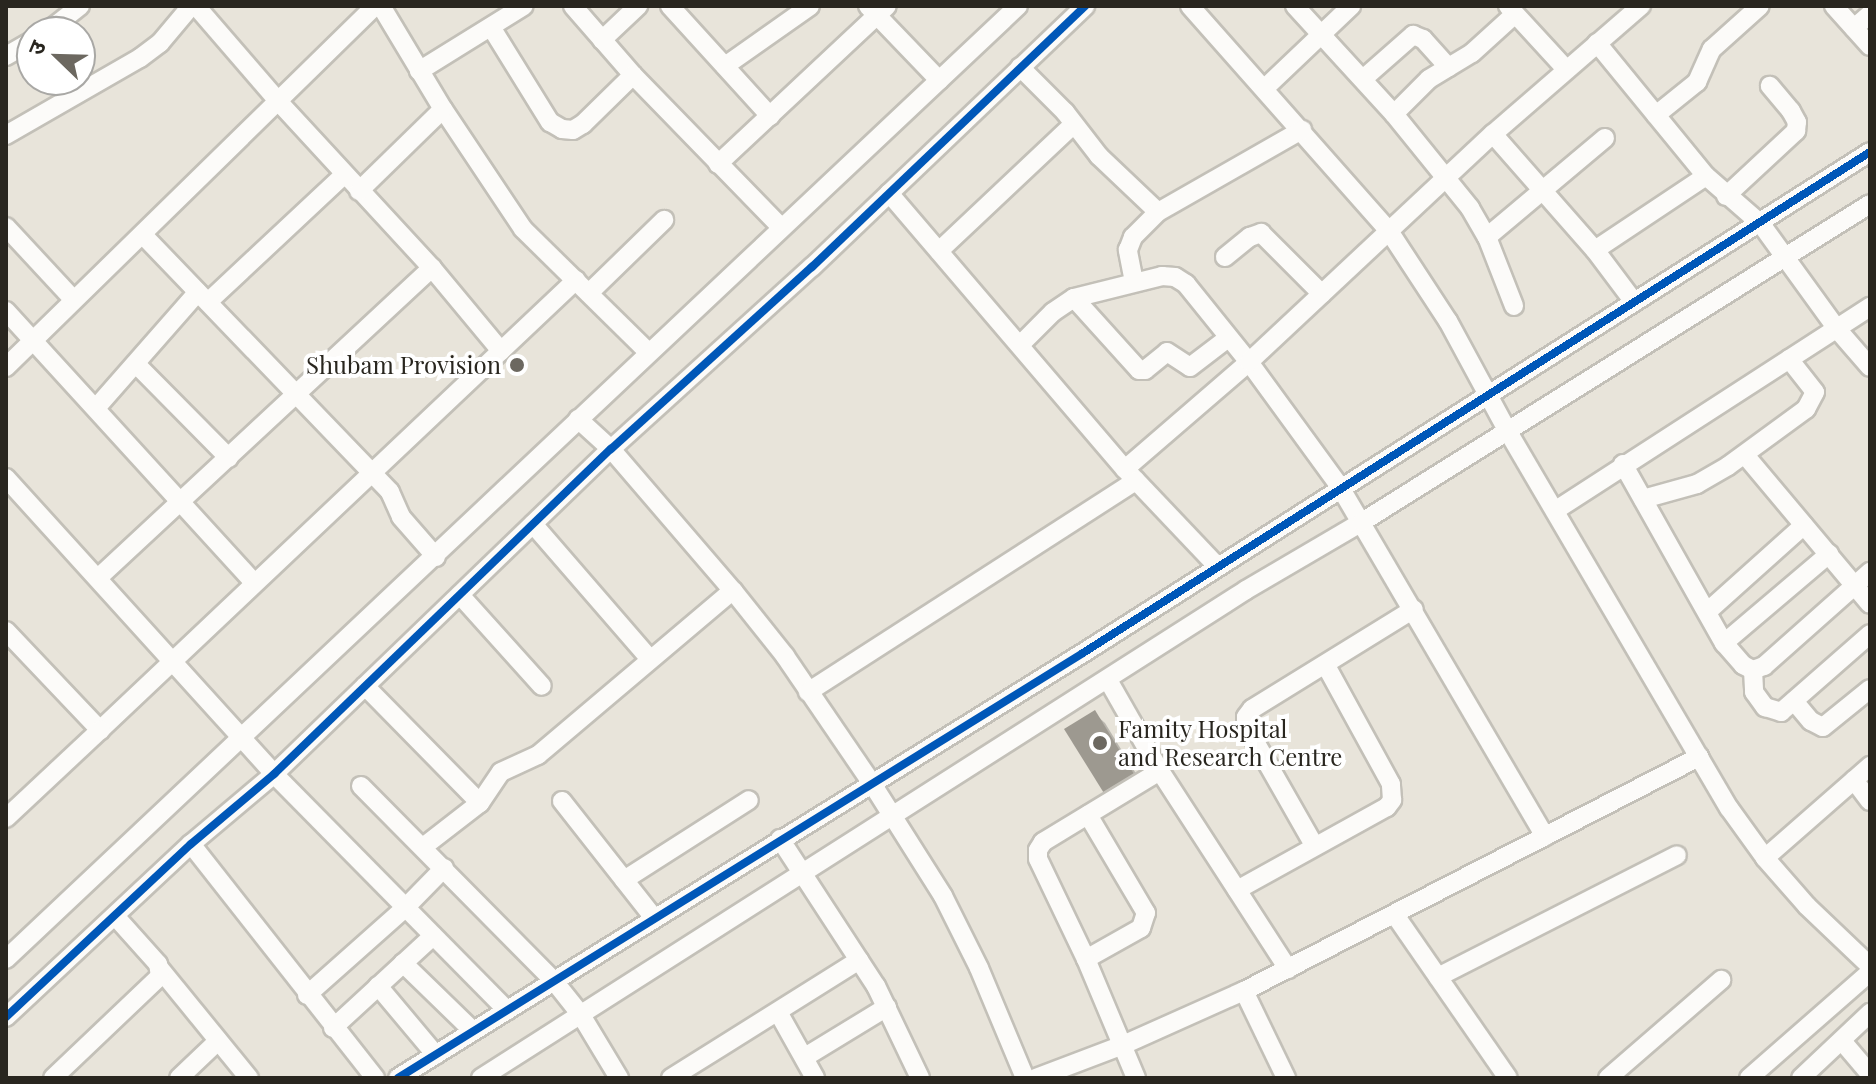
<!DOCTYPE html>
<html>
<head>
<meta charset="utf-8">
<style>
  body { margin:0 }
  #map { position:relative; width:1876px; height:1084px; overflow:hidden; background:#e8e4da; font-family:"Playfair Display","Noto Sans Devanagari",serif }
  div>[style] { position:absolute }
  .shadow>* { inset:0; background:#0003 }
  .building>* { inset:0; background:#9d9990 }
  .roads { filter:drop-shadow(2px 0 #c3c0b8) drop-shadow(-2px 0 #c3c0b8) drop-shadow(0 2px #c3c0b8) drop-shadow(0 -2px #c3c0b8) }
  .minor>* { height:18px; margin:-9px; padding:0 9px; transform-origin:9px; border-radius:9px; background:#fcfbf9 }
  .cycleway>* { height:8px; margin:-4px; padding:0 4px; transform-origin:4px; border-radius:4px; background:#0057b8 }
  .dots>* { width:22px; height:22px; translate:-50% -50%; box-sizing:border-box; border:4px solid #fff; border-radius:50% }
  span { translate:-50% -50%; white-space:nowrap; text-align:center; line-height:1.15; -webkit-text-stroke:8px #fff; paint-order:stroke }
  .poi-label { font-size:24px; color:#29261f }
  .right { translate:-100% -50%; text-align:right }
  .left { translate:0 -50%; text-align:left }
  .frame { position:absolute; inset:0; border:8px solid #29261f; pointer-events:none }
  .north { position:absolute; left:16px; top:16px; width:80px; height:80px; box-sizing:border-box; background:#fff; border:2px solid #a9a8a5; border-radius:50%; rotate:293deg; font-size:22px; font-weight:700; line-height:32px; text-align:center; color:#29261f }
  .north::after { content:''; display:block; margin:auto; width:28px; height:36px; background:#6c6860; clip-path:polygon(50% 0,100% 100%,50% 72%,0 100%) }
</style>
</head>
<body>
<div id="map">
  <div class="shadow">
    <div style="clip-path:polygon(1094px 713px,1105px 723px,1146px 790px,1119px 807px,1109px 797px)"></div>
  </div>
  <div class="building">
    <div style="clip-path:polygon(1095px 710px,1137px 779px,1107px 798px,1064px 729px)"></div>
  </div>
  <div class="roads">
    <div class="minor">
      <div style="left:196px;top:6px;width:124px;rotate:49.2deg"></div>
      <div style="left:277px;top:100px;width:229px;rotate:47.3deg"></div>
      <div style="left:432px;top:268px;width:108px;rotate:50.3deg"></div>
      <div style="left:381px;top:6px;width:120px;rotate:59deg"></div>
      <div style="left:443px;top:109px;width:144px;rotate:56.3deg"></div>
      <div style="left:523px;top:229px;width:175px;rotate:44.5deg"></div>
      <div style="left:573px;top:6px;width:91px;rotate:49deg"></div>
      <div style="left:633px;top:75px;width:212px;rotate:45.8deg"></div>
      <div style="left:670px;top:6px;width:149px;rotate:47.7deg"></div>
      <div style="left:868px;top:6px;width:103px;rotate:46.2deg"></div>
      <div style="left:1190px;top:6px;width:300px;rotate:48.5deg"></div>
      <div style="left:1389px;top:231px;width:108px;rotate:56.8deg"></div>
      <div style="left:1448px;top:321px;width:124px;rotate:61.6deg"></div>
      <div style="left:1507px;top:430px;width:438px;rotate:59.6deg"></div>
      <div style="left:1729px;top:808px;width:62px;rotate:54.2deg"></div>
      <div style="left:1765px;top:858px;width:64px;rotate:48.8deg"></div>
      <div style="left:1807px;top:906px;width:87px;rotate:43.6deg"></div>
      <div style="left:1295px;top:6px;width:147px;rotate:47.5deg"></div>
      <div style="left:1394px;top:114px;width:121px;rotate:51deg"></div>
      <div style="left:1470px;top:208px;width:34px;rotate:60deg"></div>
      <div style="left:1487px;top:237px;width:74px;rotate:68.6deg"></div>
      <div style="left:1508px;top:6px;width:86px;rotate:47.4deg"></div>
      <div style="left:1834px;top:6px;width:54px;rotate:48deg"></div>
      <div style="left:491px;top:27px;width:112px;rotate:58.2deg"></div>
      <div style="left:550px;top:122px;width:14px;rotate:30deg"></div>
      <div style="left:562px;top:129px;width:11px;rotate:5deg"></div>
      <div style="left:573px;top:130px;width:12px;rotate:-31deg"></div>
      <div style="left:583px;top:124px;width:70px;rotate:-44.4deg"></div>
      <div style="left:1854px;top:28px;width:21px;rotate:-41deg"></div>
      <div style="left:47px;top:32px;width:42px;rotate:-38.2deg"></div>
      <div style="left:602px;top:40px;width:50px;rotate:-43.4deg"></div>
      <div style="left:1597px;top:43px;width:172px;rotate:50.7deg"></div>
      <div style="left:1706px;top:176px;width:73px;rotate:41.1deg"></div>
      <div style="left:1761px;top:224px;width:130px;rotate:54.1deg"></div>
      <div style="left:1837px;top:329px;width:50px;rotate:49deg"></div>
      <div style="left:6px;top:56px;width:30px;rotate:-30deg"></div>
      <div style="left:725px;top:66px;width:104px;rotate:-35.2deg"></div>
      <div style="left:1020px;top:67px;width:64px;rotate:45deg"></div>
      <div style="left:1065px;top:112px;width:56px;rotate:52.3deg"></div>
      <div style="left:1099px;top:156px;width:81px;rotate:43.5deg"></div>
      <div style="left:419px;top:71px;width:123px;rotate:-31.8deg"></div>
      <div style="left:1363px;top:79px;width:67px;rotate:-41.3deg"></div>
      <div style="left:1413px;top:35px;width:11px;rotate:22deg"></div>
      <div style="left:1423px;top:39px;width:38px;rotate:48deg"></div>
      <div style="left:1265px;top:88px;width:119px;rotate:-43.6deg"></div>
      <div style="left:1394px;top:114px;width:49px;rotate:-45deg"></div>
      <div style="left:1429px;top:79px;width:50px;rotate:-31.2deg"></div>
      <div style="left:1472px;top:53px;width:58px;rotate:-42.2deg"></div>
      <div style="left:1656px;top:115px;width:53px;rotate:-38.8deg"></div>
      <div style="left:1697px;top:82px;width:36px;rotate:-66deg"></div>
      <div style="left:1712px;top:49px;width:64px;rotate:-41.9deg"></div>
      <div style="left:1493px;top:134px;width:154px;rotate:48.7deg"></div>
      <div style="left:1595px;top:250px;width:65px;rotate:53.1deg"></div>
      <div style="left:6px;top:135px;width:155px;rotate:-29.9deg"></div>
      <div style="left:140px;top:58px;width:25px;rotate:-37deg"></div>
      <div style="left:160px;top:43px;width:48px;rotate:-50deg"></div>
      <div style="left:718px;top:164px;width:231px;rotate:-43.1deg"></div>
      <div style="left:359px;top:191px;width:117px;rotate:-44.3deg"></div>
      <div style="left:889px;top:193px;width:363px;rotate:49.5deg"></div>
      <div style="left:1125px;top:469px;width:134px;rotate:46.5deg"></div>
      <div style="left:1726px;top:196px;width:96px;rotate:-42.9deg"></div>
      <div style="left:1796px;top:131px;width:9px;rotate:-84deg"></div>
      <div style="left:1797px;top:122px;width:13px;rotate:-119deg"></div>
      <div style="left:1791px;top:111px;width:33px;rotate:-130deg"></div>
      <div style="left:6px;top:227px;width:98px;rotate:47.1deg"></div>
      <div style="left:143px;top:235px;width:356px;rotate:46.1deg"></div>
      <div style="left:390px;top:492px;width:27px;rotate:66deg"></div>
      <div style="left:401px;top:517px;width:53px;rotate:48.8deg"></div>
      <div style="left:1487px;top:237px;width:154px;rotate:-40deg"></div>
      <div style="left:1595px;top:250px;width:133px;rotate:-33.7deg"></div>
      <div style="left:939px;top:251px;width:185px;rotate:-43.3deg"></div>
      <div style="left:1225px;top:257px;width:32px;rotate:-39deg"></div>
      <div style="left:1250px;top:237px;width:12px;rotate:-20deg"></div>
      <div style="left:1261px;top:233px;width:86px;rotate:45deg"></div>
      <div style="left:1134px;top:282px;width:33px;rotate:-101deg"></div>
      <div style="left:1128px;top:250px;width:14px;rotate:-69deg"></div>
      <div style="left:1133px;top:237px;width:35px;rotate:-45deg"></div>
      <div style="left:1158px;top:212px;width:166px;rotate:-29.7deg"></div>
      <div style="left:589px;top:293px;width:105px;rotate:-44.2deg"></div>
      <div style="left:1074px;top:298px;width:97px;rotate:47.9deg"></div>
      <div style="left:1139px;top:370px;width:6px"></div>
      <div style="left:1145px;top:370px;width:28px;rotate:-39deg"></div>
      <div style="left:1167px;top:352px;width:27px;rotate:33deg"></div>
      <div style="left:1190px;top:367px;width:48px;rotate:-37.3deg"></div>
      <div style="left:208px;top:302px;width:187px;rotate:-43.1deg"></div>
      <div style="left:6px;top:311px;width:368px;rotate:47.6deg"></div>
      <div style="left:1021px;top:344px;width:45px;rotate:-45deg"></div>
      <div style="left:1053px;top:312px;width:25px;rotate:-34deg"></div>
      <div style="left:1074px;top:298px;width:91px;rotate:-14deg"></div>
      <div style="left:1162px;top:276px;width:13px;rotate:4deg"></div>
      <div style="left:1175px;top:277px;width:13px;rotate:32deg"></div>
      <div style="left:1186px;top:284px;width:100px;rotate:51.1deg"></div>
      <div style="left:1249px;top:362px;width:155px;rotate:53.9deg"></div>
      <div style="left:1340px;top:487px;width:405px;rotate:59.6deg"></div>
      <div style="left:136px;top:364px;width:132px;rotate:45.3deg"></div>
      <div style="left:6px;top:367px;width:516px;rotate:-44.37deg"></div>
      <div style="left:96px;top:408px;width:154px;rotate:-48.7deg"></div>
      <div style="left:578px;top:419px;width:45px;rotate:42.3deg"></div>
      <div style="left:611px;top:449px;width:189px;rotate:49.3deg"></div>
      <div style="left:734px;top:592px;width:82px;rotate:51.4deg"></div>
      <div style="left:785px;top:656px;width:153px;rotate:55.7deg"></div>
      <div style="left:871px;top:782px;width:135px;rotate:57.7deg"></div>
      <div style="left:943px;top:896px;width:80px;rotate:63.4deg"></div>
      <div style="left:979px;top:968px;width:119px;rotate:67.3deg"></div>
      <div style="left:1745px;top:455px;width:194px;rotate:50deg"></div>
      <div style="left:1623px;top:464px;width:206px;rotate:60.6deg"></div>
      <div style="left:1724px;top:643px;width:29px;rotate:49deg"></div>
      <div style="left:1743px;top:665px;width:11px;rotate:27deg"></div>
      <div style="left:1753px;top:670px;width:12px;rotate:-20deg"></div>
      <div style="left:1764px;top:666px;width:142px;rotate:-41.6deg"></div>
      <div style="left:1125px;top:469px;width:164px;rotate:-40.8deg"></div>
      <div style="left:1249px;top:362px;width:334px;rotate:-43.1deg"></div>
      <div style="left:1493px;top:134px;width:196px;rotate:-40.9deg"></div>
      <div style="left:6px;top:478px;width:399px;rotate:47.8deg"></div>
      <div style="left:274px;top:774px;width:332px;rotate:45.4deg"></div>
      <div style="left:1643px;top:499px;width:56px;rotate:-15.5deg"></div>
      <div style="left:1697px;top:484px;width:36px;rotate:-30deg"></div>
      <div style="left:1728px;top:466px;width:97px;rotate:-36.2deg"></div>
      <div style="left:1806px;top:409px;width:19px;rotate:-62deg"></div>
      <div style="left:1815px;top:392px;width:42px;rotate:-128.2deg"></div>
      <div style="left:1556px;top:510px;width:374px;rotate:-32.9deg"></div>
      <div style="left:533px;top:524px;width:179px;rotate:49.1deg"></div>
      <div style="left:98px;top:578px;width:456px;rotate:-42.9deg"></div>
      <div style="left:460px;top:595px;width:122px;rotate:48deg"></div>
      <div style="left:1707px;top:612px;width:130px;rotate:-41.9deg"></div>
      <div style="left:6px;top:631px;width:137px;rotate:46.5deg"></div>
      <div style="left:100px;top:730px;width:655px;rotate:-43.39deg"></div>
      <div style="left:1724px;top:643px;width:138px;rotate:-40.3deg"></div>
      <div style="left:1753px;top:670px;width:22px;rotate:87deg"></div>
      <div style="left:1754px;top:692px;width:19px;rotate:54deg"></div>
      <div style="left:1765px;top:707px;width:17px;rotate:17deg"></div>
      <div style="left:1781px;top:712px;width:118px;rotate:-41.2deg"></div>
      <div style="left:1108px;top:680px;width:105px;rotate:60.3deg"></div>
      <div style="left:1160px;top:771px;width:236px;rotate:57.1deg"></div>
      <div style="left:365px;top:686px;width:164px;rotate:45.5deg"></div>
      <div style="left:808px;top:692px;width:390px;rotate:-32.8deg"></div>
      <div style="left:1794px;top:701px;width:26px;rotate:50deg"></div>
      <div style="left:1811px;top:721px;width:13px;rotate:27deg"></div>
      <div style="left:1823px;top:727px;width:60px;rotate:-39deg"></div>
      <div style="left:1854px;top:780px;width:26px;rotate:53deg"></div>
      <div style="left:361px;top:786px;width:274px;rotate:45.3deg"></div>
      <div style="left:554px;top:981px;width:43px;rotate:51.5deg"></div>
      <div style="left:581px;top:1015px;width:74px;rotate:58.9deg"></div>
      <div style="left:562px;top:801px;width:149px;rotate:51.8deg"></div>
      <div style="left:6px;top:818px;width:129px;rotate:-43.1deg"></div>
      <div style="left:780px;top:839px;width:176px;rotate:56.9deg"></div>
      <div style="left:876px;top:986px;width:102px;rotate:64.4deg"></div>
      <div style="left:191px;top:844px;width:298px;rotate:51.8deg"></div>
      <div style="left:1314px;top:845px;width:137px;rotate:-119.7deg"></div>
      <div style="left:1246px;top:726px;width:9px;rotate:-90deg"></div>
      <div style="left:1246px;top:717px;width:10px;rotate:-53deg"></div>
      <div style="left:1252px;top:709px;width:190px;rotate:-31.7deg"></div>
      <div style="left:423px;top:847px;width:72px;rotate:-37.7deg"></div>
      <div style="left:480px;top:803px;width:37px;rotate:-56deg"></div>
      <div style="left:501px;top:772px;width:41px;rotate:-24.7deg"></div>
      <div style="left:538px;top:755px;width:255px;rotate:-40.2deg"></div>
      <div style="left:1765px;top:858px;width:140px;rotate:-41.2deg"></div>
      <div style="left:624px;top:880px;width:148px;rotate:-32.6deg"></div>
      <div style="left:1237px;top:890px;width:171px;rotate:-29deg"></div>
      <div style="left:1387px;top:807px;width:9px;rotate:-54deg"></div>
      <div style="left:1392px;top:800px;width:16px;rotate:-94deg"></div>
      <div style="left:1391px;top:784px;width:135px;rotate:-118.8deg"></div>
      <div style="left:1395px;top:915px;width:198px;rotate:55.3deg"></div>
      <div style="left:6px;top:959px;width:1390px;rotate:-43.28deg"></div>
      <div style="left:1086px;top:959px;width:63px;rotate:-29.4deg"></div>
      <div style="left:1141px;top:928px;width:16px;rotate:-72deg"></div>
      <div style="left:1146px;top:913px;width:114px;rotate:-120.6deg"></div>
      <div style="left:403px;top:963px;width:98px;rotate:44.2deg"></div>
      <div style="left:160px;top:969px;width:141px;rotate:50.8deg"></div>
      <div style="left:1438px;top:977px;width:268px;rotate:-27deg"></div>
      <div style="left:378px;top:986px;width:90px;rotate:50deg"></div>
      <div style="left:1244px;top:991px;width:97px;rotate:64.2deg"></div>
      <div style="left:307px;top:995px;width:131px;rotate:-41.6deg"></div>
      <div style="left:405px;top:908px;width:56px;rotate:-45.7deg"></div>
      <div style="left:778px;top:1012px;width:76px;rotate:60.7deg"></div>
      <div style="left:6px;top:1017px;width:253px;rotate:-43.1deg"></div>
      <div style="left:191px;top:844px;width:109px;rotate:-40.1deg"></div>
      <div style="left:274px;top:774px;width:468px;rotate:-44deg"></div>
      <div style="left:611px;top:449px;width:271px;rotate:-42.2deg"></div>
      <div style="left:812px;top:267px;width:378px;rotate:-43.7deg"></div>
      <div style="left:333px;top:1028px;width:136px;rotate:-42.6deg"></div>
      <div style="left:1842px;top:1041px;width:43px;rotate:49.7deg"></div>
      <div style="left:805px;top:1057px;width:96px;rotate:-31.4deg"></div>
      <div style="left:53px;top:1078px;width:148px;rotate:-43.6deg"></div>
      <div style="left:160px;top:976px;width:12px;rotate:-99deg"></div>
      <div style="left:158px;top:964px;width:64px;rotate:-131.9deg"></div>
      <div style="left:179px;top:1078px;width:54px;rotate:-43.5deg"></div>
      <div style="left:398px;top:1078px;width:806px;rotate:-31.82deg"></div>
      <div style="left:1083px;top:653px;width:933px;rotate:-32.48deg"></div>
      <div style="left:481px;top:1078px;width:907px;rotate:-32.53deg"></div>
      <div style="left:1246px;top:590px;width:134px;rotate:-30.4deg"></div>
      <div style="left:1362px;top:522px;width:599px;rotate:-32.05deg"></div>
      <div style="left:671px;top:1078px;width:222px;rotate:-32.1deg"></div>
      <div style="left:1036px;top:1078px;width:93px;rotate:-20.8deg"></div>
      <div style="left:1123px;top:1045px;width:133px;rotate:-24.1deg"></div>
      <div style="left:1244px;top:991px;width:512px;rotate:-27.22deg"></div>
      <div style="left:1136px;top:1078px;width:129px;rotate:-112.8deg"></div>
      <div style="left:1086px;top:959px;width:111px;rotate:-115.6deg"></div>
      <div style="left:1038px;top:859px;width:9px;rotate:-90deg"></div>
      <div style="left:1038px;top:850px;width:9px;rotate:-58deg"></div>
      <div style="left:1043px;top:842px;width:137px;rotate:-31.3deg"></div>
      <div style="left:1608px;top:1078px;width:150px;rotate:-40.9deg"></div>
      <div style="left:1749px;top:1078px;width:161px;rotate:-41.2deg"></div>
      <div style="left:1801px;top:1078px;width:95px;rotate:-43.3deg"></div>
    </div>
  </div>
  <div class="cycleway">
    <div style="left:6px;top:1017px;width:253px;rotate:-43.1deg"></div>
    <div style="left:191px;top:844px;width:109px;rotate:-40.1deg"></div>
    <div style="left:274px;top:774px;width:468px;rotate:-44deg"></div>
    <div style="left:611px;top:449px;width:271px;rotate:-42.2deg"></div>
    <div style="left:812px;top:267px;width:378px;rotate:-43.7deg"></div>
    <div style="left:398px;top:1078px;width:806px;rotate:-31.82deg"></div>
    <div style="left:1083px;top:653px;width:933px;rotate:-32.48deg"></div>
  </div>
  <div class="dots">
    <div style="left:517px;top:365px;background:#6c6860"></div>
    <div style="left:1100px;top:743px;background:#6c6860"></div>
  </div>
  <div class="poi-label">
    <span class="right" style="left:501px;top:365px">Shubam Provision</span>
    <span class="left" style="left:1118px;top:743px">Famity Hospital<br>and Research Centre</span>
  </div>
  <div class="frame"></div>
  <div class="north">उ</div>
</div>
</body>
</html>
